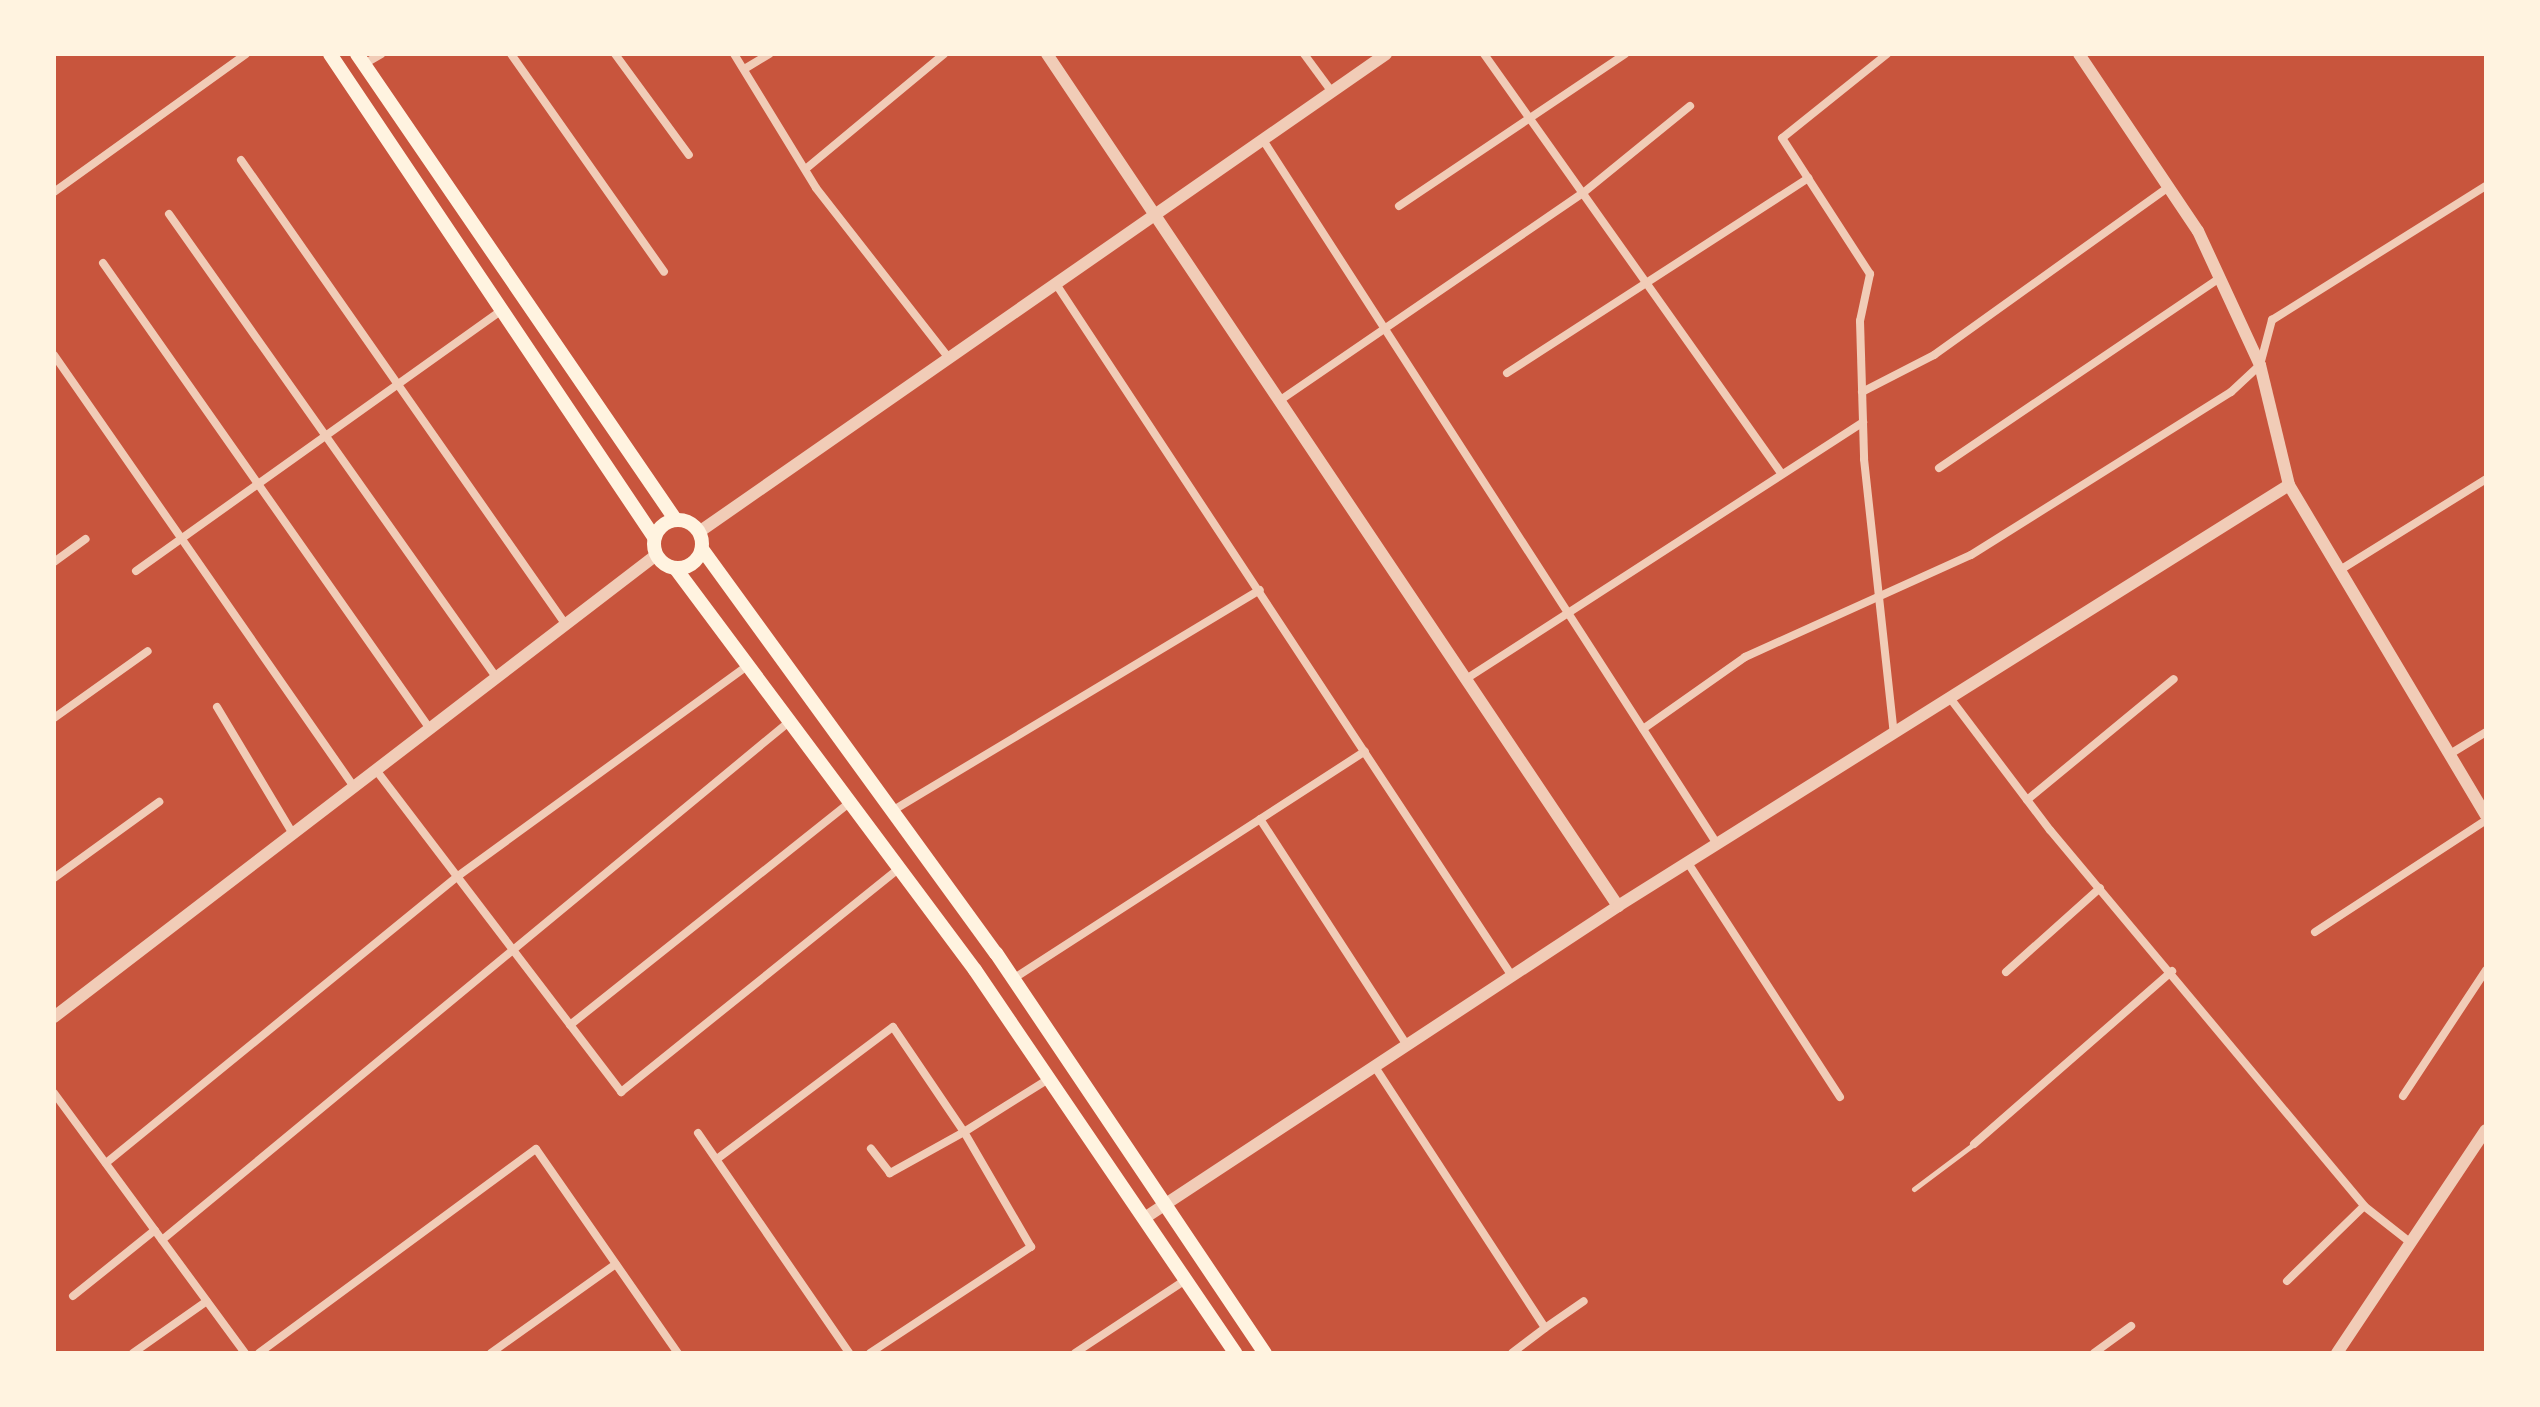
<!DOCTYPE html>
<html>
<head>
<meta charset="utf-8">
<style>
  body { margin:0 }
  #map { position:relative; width:2540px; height:1407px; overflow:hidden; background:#c8553d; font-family:Commissioner,sans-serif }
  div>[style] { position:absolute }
  .service>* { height:5px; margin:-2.5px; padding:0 2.5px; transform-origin:2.5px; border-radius:2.5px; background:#f1ccb7 }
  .minor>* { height:8px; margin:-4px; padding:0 4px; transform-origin:4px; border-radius:4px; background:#f1ccb7 }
  .tertiary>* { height:12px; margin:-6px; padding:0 6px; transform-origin:6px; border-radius:6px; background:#f1ccb7 }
  .secondary>* { height:14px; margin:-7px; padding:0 7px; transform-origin:7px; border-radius:7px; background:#fff3e0 }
  .secondary>.ring { margin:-7px; padding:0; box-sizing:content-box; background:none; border:14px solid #fff3e0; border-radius:50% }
  span { translate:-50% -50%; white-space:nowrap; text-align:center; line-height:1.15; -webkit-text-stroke:6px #fff3e0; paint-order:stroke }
  .frame { position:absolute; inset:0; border:56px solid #fff3e0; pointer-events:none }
</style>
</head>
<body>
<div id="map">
  <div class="service">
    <div style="left:1914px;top:1189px;width:75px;rotate:-36.9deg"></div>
  </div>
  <div class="minor">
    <div style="left:511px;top:54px;width:266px;rotate:54.9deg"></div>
    <div style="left:615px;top:54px;width:125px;rotate:53.8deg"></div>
    <div style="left:734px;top:54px;width:157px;rotate:58.5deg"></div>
    <div style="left:816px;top:188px;width:216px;rotate:52deg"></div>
    <div style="left:1304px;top:54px;width:47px;rotate:53.6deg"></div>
    <div style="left:1484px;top:54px;width:514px;rotate:54.67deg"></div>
    <div style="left:1887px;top:54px;width:134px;rotate:141.3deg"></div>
    <div style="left:1782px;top:138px;width:162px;rotate:57.1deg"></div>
    <div style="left:1870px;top:274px;width:48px;rotate:102deg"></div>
    <div style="left:1860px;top:321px;width:138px;rotate:88.3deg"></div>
    <div style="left:1864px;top:459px;width:276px;rotate:83.8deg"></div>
    <div style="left:364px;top:64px;width:20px;rotate:-30deg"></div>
    <div style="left:746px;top:68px;width:27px;rotate:-31deg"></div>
    <div style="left:1263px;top:140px;width:838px;rotate:57.18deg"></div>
    <div style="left:241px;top:160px;width:567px;rotate:55.05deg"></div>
    <div style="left:808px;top:167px;width:177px;rotate:-39.7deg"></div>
    <div style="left:54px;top:192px;width:236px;rotate:-35.7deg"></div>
    <div style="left:1399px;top:206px;width:272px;rotate:-33.9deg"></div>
    <div style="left:169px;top:214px;width:567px;rotate:54.77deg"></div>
    <div style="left:103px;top:263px;width:569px;rotate:54.94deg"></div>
    <div style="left:1056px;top:284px;width:829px;rotate:56.62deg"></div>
    <div style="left:54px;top:355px;width:526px;rotate:55.22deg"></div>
    <div style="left:1507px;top:373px;width:359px;rotate:-32.9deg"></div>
    <div style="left:1862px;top:392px;width:81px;rotate:-27.2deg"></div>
    <div style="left:1934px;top:355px;width:289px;rotate:-35.6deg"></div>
    <div style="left:1279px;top:401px;width:368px;rotate:-34.4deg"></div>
    <div style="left:1583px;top:193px;width:138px;rotate:-39.1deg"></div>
    <div style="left:1939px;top:468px;width:339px;rotate:-34.1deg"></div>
    <div style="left:54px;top:562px;width:39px;rotate:-36deg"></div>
    <div style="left:2340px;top:570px;width:172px;rotate:-31.9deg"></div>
    <div style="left:136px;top:571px;width:450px;rotate:-35.5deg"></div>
    <div style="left:1466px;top:679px;width:473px;rotate:-32.9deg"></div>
    <div style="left:1950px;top:698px;width:166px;rotate:52.9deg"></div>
    <div style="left:2050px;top:830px;width:490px;rotate:50.1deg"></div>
    <div style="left:2364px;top:1206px;width:60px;rotate:38.2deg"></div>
    <div style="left:217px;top:707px;width:148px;rotate:59.1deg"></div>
    <div style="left:54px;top:718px;width:115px;rotate:-35.5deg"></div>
    <div style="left:1643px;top:729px;width:125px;rotate:-35.2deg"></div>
    <div style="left:1745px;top:657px;width:248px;rotate:-24.3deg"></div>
    <div style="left:1971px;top:555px;width:307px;rotate:-32.1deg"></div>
    <div style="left:2231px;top:392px;width:40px;rotate:-43deg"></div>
    <div style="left:2260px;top:365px;width:47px;rotate:-75.1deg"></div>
    <div style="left:2272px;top:320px;width:252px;rotate:-32.1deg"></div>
    <div style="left:2450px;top:754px;width:42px;rotate:-31.4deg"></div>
    <div style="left:376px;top:770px;width:405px;rotate:52.7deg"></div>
    <div style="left:621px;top:1092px;width:358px;rotate:-38.8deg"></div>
    <div style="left:2027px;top:800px;width:190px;rotate:-39.5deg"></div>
    <div style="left:892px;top:811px;width:429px;rotate:-31deg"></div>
    <div style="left:1260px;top:819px;width:270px;rotate:57deg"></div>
    <div style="left:1688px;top:863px;width:279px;rotate:57deg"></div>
    <div style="left:54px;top:878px;width:130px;rotate:-35.9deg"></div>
    <div style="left:2315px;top:932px;width:204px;rotate:-33.2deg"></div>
    <div style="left:2006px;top:972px;width:126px;rotate:-41.8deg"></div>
    <div style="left:1013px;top:979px;width:419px;rotate:-32.9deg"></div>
    <div style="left:570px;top:1025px;width:358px;rotate:-38.5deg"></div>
    <div style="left:1375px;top:1067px;width:311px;rotate:56.9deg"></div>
    <div style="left:1545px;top:1328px;width:41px;rotate:142.9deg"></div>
    <div style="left:54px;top:1093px;width:323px;rotate:53.7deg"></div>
    <div style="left:2403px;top:1096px;width:151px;rotate:-56.6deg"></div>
    <div style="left:698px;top:1133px;width:267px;rotate:55.5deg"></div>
    <div style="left:1974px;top:1144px;width:263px;rotate:-41.1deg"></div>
    <div style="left:717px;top:1159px;width:220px;rotate:-36.9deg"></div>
    <div style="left:893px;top:1027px;width:127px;rotate:55.9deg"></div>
    <div style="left:964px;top:1132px;width:85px;rotate:151deg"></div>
    <div style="left:890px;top:1173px;width:31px;rotate:-128deg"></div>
    <div style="left:106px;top:1163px;width:454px;rotate:-39.2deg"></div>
    <div style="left:458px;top:876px;width:359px;rotate:-36deg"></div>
    <div style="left:162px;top:1240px;width:815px;rotate:-39.57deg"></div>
    <div style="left:2287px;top:1281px;width:107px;rotate:-44.2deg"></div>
    <div style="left:73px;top:1296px;width:105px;rotate:-38.8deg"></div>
    <div style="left:1545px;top:1328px;width:47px;rotate:-34.7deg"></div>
    <div style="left:133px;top:1353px;width:90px;rotate:-35.1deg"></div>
    <div style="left:259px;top:1353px;width:344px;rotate:-36.4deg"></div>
    <div style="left:536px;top:1149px;width:249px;rotate:55.2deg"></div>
    <div style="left:491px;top:1353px;width:153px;rotate:-35.5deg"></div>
    <div style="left:870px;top:1353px;width:193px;rotate:-33.4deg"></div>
    <div style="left:1031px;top:1247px;width:133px;rotate:-120.2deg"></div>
    <div style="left:964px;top:1132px;width:102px;rotate:-32.1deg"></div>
    <div style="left:1075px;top:1353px;width:134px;rotate:-33.5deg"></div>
    <div style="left:2094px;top:1353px;width:46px;rotate:-36.1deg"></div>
  </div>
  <div class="tertiary">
    <div style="left:1047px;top:54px;width:1026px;rotate:56.17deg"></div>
    <div style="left:2079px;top:54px;width:213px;rotate:56.1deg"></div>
    <div style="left:2198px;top:231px;width:148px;rotate:65.2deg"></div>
    <div style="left:2260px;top:365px;width:123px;rotate:76.4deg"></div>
    <div style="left:699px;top:532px;width:837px;rotate:-34.83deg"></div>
    <div style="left:54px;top:1017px;width:759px;rotate:-37.5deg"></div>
    <div style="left:1146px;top:1217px;width:565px;rotate:-33.38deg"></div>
    <div style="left:1618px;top:906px;width:792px;rotate:-32.11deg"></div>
    <div style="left:2289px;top:485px;width:384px;rotate:59.2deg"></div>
    <div style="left:2337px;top:1353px;width:268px;rotate:-56.3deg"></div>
  </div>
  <div class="secondary">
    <div style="left:330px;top:54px;width:582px;rotate:56.15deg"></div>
    <div style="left:357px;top:54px;width:563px;rotate:55.63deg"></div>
    <div class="ring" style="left:654px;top:520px;width:34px;height:34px"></div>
    <div style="left:702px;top:549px;width:500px;rotate:54deg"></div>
    <div style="left:996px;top:953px;width:482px;rotate:56.1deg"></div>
    <div style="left:676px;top:569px;width:500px;rotate:53.29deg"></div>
    <div style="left:975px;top:970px;width:463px;rotate:55.8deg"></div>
  </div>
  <div class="frame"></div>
</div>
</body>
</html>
